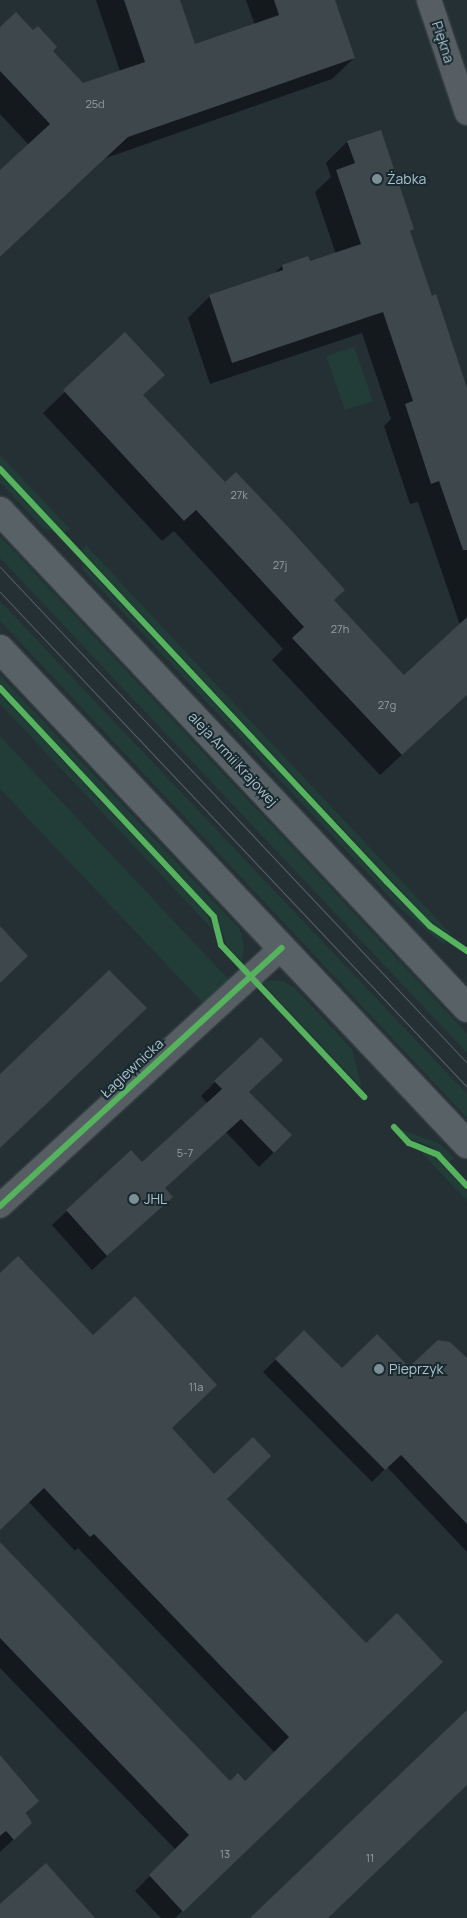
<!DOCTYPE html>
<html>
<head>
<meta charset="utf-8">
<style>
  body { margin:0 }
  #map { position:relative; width:467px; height:1918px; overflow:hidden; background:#253035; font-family:Manrope,sans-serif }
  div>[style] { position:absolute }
  .green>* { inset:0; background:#223c38 }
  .shadow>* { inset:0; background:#0007 }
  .building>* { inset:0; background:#3e474b }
  .roads { filter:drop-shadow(0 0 1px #444c4f) drop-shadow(0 0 1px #444c4f) }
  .minor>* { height:24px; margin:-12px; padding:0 12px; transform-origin:12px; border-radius:12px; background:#565e63 }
  .primary>* { height:28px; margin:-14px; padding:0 14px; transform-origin:14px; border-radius:14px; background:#586165 }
  .tram>* { height:1px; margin:-0.5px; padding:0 0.5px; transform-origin:0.5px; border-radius:0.5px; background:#596266 }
  .cycleway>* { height:6px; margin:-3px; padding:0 3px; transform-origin:3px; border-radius:3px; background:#56b35d }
  .dots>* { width:14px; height:14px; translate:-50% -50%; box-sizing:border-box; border:2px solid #182930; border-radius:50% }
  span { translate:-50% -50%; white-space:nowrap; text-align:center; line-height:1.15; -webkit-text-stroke:4px #182930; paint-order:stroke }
  .number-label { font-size:11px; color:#92a2a9 }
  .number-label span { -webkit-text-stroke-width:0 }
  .street-label { font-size:14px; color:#aec0c8 }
  .poi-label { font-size:14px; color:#aec0c8 }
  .left { translate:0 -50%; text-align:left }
</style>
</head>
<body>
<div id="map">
  <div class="green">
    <div style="clip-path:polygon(354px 347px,373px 401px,345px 410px,326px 356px)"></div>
    <div style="clip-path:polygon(0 455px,70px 529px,63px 533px,0 465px)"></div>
    <div style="clip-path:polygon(0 475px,53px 531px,44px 529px,0 482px)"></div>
    <div style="clip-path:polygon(0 536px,467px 1033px,467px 1053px,0 558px)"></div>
    <div style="clip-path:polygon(86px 545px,165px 630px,453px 936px,431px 922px,390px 879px,82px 551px)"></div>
    <div style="clip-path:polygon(82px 563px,402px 903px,446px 941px,444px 945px,401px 909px,83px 570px)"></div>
    <div style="clip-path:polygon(0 601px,467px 1094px,467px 1118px,0 621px)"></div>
    <div style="clip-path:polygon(0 675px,240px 929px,244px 947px,242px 961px,227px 946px,217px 915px,0 683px)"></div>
    <div style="clip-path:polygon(0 694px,206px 913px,215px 932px,0 704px)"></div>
    <div style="clip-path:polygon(0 736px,231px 982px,204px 1004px,0 789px)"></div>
    <div style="clip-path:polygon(270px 980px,283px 981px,295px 988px,352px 1049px,362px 1088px,262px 983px)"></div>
    <div style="clip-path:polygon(400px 1129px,440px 1144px,455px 1158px,449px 1162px,433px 1147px,408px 1138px)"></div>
    <div style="clip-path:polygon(419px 1150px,430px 1152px,467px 1191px,467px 1201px)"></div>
  </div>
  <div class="shadow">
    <div style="clip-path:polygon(96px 0,178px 0,195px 46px,255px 25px,246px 0,334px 0,354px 58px,332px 79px,106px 158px,0 257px,0 172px,29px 145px,0 114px,0 29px,51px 51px,83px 84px,120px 71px)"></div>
    <div style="clip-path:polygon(347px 142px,412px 229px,409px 232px,467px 407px,467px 695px,380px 775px,272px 660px,283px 649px,174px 531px,162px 541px,43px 413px,125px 334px,142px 395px,404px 677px,460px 625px,418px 502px,410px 504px,384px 426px,391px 419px,362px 333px,210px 384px,188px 318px,210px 296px,273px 275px,282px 266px,309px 263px,336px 254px,315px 192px,331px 177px,326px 163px)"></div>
    <div style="clip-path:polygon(215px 1082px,248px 1093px,291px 1135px,259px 1167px,226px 1132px,164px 1188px,156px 1211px,92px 1270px,52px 1225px,131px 1152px,142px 1163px,208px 1104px,201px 1096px)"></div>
    <div style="clip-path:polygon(0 1275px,170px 1428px,226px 1499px,366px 1645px,427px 1676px,175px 1918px,161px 1918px,135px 1891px,176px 1850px,0 1668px,0 1544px,230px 1782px,245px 1782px,275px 1753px,78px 1548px,75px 1551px,29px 1502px,0 1529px)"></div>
    <div style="clip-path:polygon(304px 1332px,342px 1370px,467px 1369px,467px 1552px,387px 1467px,372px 1482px,263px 1372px)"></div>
    <div style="clip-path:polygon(0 1773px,37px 1801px,26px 1814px,16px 1837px,0 1852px)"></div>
  </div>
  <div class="building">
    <div style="clip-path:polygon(124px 0,180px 0,195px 44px,279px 15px,274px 0,335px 0,355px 58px,128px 137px,0 257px,0 170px,50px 124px,0 71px,0 27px,16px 12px,33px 30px,38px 26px,57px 47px,53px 51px,83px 83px,145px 62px)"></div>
    <div style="clip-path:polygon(381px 130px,414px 229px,410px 231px,432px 296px,436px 294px,467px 388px,467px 550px,463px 550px,439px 481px,431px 484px,405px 404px,413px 401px,383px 312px,232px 363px,209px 295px,283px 270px,282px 265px,308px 256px,310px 261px,361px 244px,336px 170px,355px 163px,347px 141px)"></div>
    <div style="clip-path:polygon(125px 332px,165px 375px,143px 395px,225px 482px,236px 472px,290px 529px,345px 590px,334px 600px,404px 675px,467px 617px,467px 695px,402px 755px,292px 638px,304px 627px,249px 567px,196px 510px,184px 521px,63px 390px)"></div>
    <div style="clip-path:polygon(0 926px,28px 956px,0 983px)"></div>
    <div style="clip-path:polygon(109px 970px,147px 1008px,0 1148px,0 1074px)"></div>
    <div style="clip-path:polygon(261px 1037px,283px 1060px,249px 1092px,292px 1135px,274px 1153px,241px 1119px,165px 1188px,173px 1197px,107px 1256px,66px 1210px,131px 1150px,142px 1162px,222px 1089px,214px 1081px)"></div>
    <div style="clip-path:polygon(18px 1256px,93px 1335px,135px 1296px,217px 1385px,172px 1428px,214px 1474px,253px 1437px,271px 1456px,227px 1499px,366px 1643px,397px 1613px,443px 1662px,183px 1912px,149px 1875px,189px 1835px,0 1638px,0 1542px,230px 1781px,238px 1773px,245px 1781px,289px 1737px,94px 1534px,90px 1537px,44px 1488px,0 1530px,0 1273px)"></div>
    <div style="clip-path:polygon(304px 1330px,342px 1368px,377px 1334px,409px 1367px,438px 1340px,450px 1342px,467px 1358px,467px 1524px,401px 1455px,385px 1470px,275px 1359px)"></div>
    <div style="clip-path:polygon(467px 1710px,467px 1785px,328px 1918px,250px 1918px)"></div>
    <div style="clip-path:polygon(0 1755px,39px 1801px,26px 1813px,32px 1823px,14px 1840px,6px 1831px,0 1836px)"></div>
    <div style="clip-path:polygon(46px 1863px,95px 1918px,0 1918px,0 1904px)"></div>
  </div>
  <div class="roads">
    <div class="minor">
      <div style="left:429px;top:0;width:119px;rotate:71.4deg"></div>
      <div style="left:0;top:1206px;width:382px;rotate:-42.5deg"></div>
    </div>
    <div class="primary">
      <div style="left:0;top:511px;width:682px;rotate:46.78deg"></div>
      <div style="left:0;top:649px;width:681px;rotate:46.67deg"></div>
    </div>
  </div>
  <div class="tram">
    <div style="left:0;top:567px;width:681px;rotate:46.72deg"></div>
    <div style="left:0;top:592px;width:681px;rotate:46.67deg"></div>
  </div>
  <div class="cycleway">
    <div style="left:0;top:469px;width:566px;rotate:46.86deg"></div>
    <div style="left:387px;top:882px;width:62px;rotate:45.7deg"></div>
    <div style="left:430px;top:926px;width:45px;rotate:34deg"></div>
    <div style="left:0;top:688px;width:313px;rotate:46.9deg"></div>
    <div style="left:214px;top:917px;width:29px;rotate:76deg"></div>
    <div style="left:221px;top:945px;width:209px;rotate:46.7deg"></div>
    <div style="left:394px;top:1127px;width:22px;rotate:47deg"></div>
    <div style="left:409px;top:1143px;width:31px;rotate:22deg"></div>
    <div style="left:438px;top:1155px;width:42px;rotate:46.9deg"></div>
    <div style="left:0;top:1206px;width:382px;rotate:-42.5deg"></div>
  </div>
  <div class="dots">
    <div style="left:377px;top:179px;background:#7e8e95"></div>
    <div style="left:134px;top:1199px;background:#7e8e95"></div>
    <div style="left:379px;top:1369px;background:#7e8e95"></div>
  </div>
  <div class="number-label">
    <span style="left:95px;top:104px">25d</span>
    <span style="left:239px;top:495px">27k</span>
    <span style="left:280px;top:565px">27j</span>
    <span style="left:340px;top:629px">27h</span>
    <span style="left:387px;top:705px">27g</span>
    <span style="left:185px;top:1153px">5-7</span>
    <span style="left:196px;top:1387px">11a</span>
    <span style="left:225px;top:1854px">13</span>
    <span style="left:370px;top:1858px">11</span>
  </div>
  <div class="street-label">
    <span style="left:443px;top:42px;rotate:72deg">Piękna</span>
    <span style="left:233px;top:759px;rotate:47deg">aleja Armii Krajowej</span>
    <span style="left:132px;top:1068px;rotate:-43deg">Łagiewnicka</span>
  </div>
  <div class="poi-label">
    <span class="left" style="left:387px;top:179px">Żabka</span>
    <span class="left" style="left:144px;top:1199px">JHL</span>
    <span class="left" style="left:389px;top:1369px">Pieprzyk</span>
  </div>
</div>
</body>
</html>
